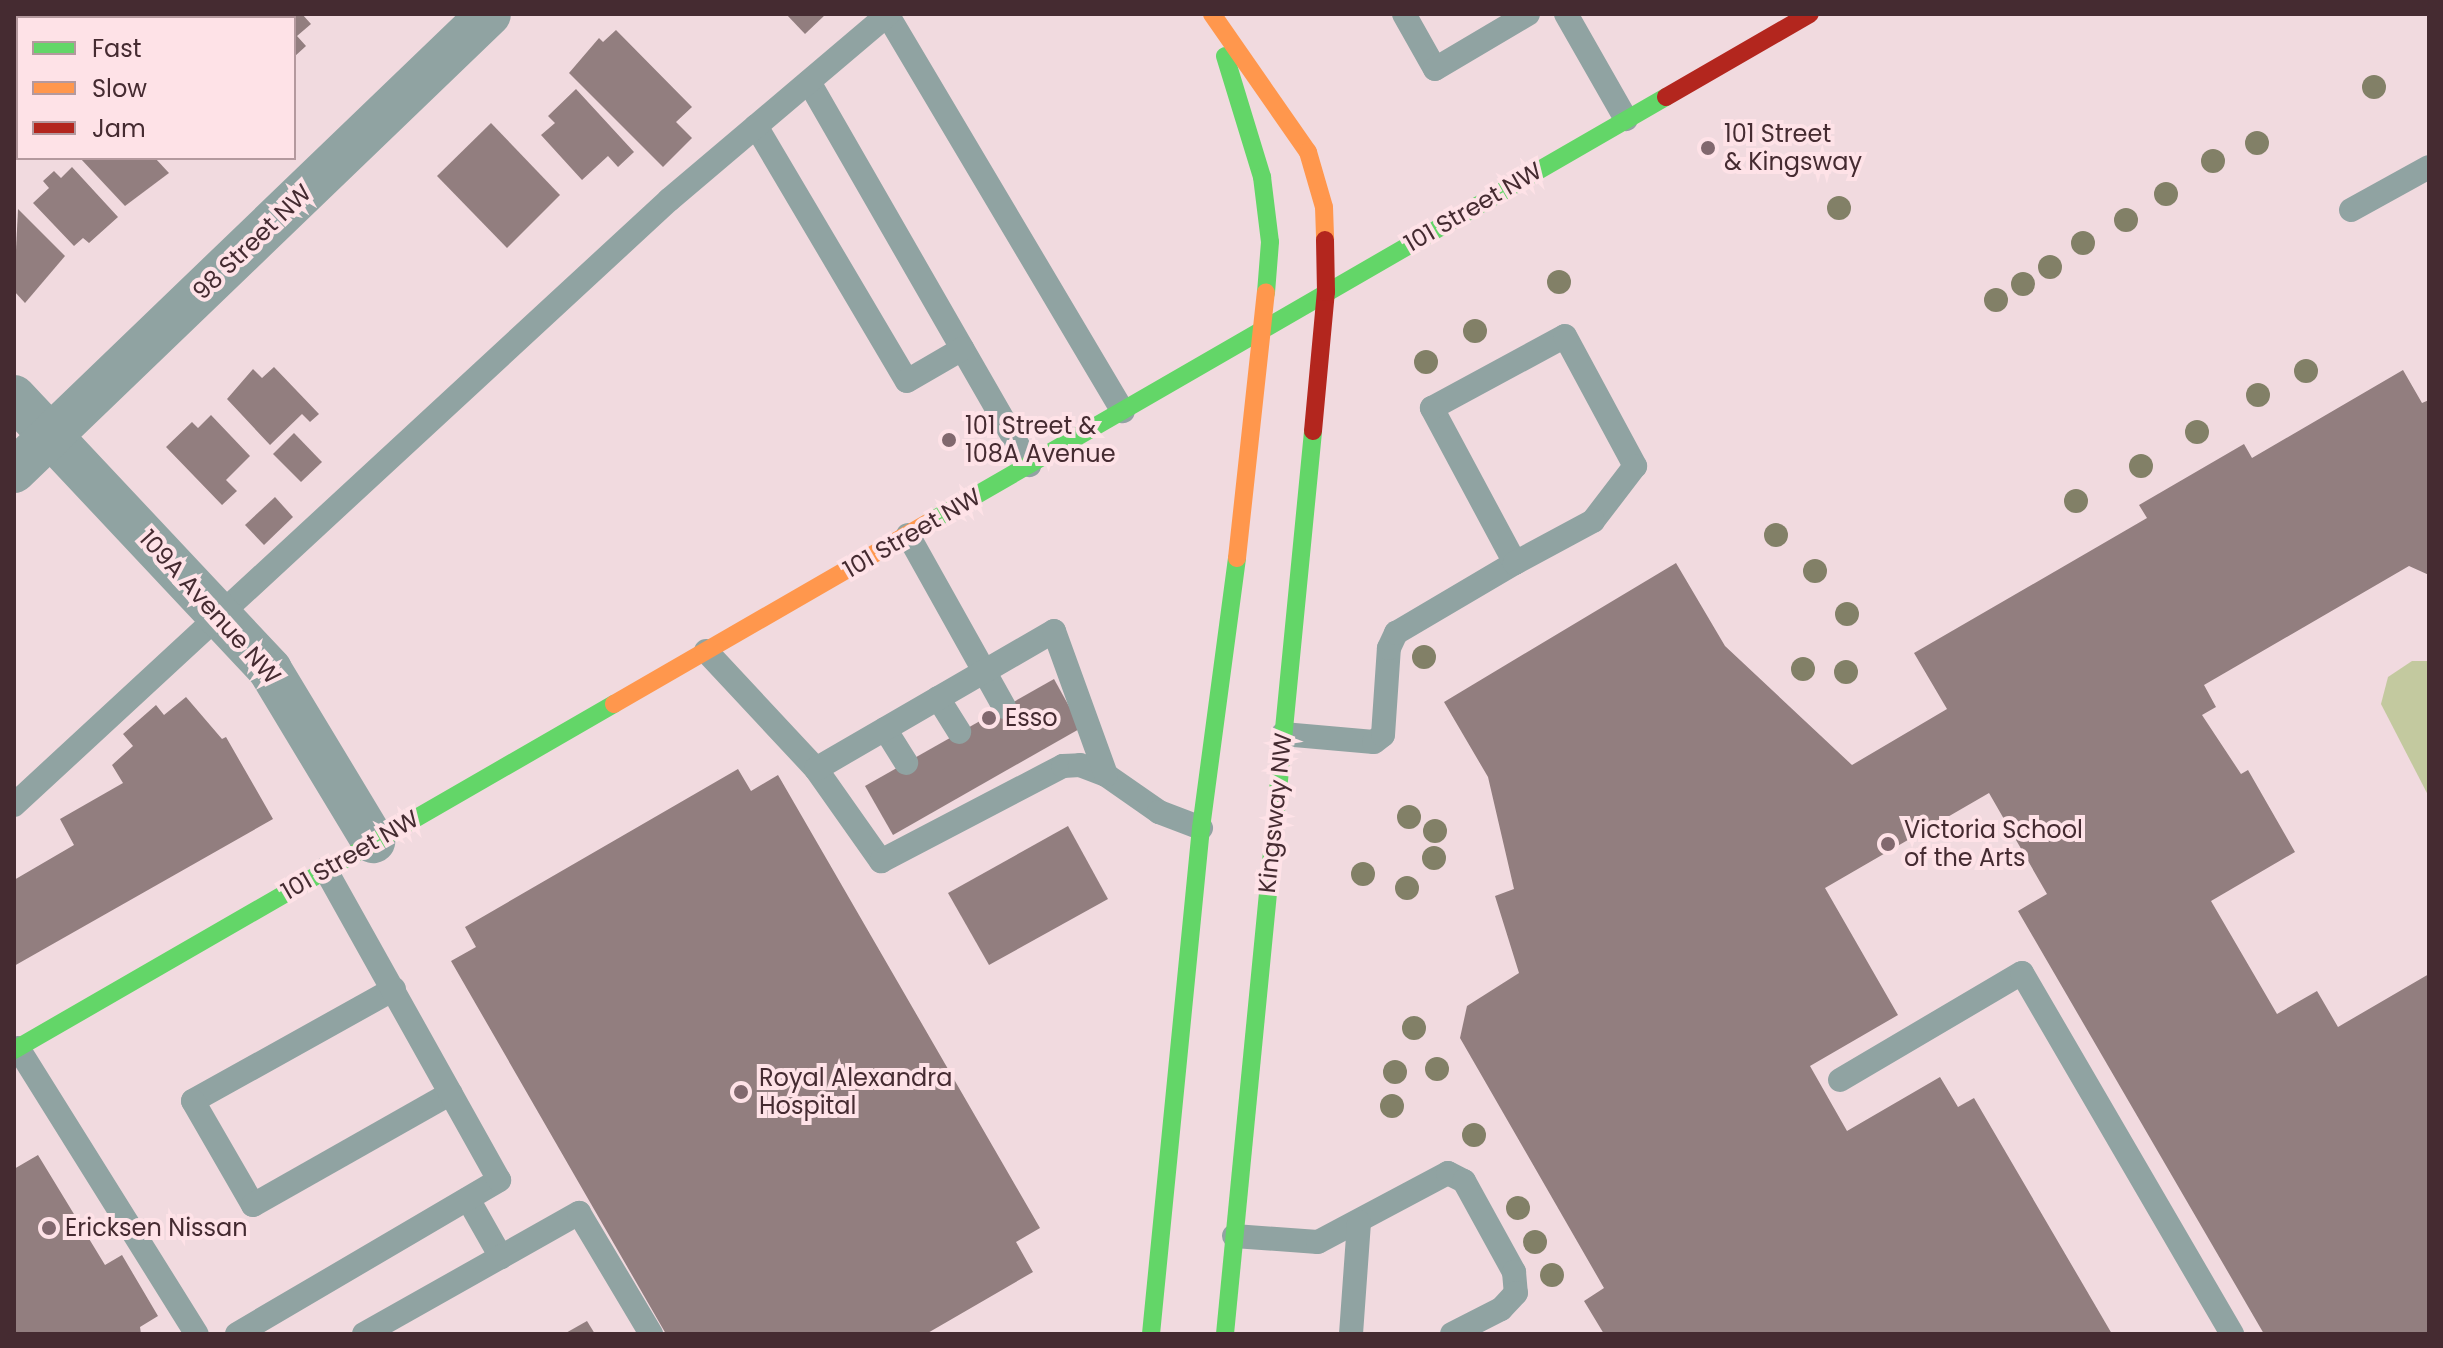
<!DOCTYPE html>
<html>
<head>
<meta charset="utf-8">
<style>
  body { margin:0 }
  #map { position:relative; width:2443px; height:1348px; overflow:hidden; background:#f1dadf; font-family:Poppins,sans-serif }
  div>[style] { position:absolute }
  .green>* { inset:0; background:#c3c99f }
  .building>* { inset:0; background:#927e7f }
  .lane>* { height:24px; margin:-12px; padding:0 12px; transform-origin:12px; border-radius:12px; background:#90a3a2 }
  .street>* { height:44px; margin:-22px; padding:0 22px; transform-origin:22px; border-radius:22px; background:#90a3a2 }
  .fast>* { height:18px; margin:-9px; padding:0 9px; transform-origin:9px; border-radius:9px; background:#63d668 }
  .slow>* { height:18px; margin:-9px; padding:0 9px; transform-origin:9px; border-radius:9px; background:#ff974d }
  .jam>* { height:18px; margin:-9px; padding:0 9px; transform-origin:9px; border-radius:9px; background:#b3261e }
  .trees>* { width:24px; height:24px; margin:-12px; border-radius:50%; background:#828067 }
  .dots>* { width:22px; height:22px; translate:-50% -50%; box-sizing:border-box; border:4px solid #fee2e7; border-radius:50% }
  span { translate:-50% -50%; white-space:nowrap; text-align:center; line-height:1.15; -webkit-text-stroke:8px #fee2e7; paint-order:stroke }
  .poi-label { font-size:24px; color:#452b31 }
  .left { translate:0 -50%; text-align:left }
  .street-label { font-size:24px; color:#452b31 }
  .frame { position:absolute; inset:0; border:16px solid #452b31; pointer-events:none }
  .legend { position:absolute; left:16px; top:16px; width:280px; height:144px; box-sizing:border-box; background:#fee2e7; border:2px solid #b4999e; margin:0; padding:10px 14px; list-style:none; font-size:24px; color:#452b31 }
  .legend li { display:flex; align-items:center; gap:16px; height:40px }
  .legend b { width:40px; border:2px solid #b4999e }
</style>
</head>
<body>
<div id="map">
  <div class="green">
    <div style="clip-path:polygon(2412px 661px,2429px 661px,2429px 797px,2381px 704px,2388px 677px)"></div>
  </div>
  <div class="building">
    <div style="clip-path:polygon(131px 14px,176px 14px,171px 18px)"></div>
    <div style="clip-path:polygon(243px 14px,302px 14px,311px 24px,297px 36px,306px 46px,294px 57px,294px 18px,239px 18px)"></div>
    <div style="clip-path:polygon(786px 14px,826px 14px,805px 34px)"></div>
    <div style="clip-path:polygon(616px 30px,692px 107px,676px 122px,692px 138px,663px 167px,569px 73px,599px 38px,603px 42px)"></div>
    <div style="clip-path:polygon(576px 89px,634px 152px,618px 167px,608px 156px,582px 180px,541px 135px,555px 123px,548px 116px)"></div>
    <div style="clip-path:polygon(491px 123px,560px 195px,507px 248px,437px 176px)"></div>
    <div style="clip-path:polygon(80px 158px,155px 158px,169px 173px,125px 206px)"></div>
    <div style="clip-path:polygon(72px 167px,118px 217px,89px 243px,83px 238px,74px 246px,33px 203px,49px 188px,43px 181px,54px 171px,61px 178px)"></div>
    <div style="clip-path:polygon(18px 209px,65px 256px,25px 303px,14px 291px)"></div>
    <div style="clip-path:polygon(274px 367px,319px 414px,310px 422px,302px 414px,270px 445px,227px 399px,253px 369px,262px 378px)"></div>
    <div style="clip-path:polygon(2403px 370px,2422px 403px,2429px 400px,2429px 575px,2409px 566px,2204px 685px,2216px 707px,2202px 715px,2241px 774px,2248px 770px,2295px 852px,2211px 901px,2277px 1014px,2317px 991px,2338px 1027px,2429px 974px,2429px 1334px,2264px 1334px,2018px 911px,2047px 894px,1989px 793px,1825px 888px,1898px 1015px,1810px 1066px,1847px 1131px,1940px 1077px,1958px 1107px,1974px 1098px,2112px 1334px,1604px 1334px,1584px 1301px,1604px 1288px,1460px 1038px,1467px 1006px,1519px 973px,1495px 896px,1514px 889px,1488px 777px,1444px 702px,1676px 563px,1725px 646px,1852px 765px,1947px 709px,1914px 653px,2147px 518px,2139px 505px,2244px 444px,2252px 458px)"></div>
    <div style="clip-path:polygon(211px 415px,250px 456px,226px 480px,237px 491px,222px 505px,166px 447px,192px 422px,198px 428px)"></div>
    <div style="clip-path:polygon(294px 433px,322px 462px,301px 482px,273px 454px)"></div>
    <div style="clip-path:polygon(275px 497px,293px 517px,264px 545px,245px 525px)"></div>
    <div style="clip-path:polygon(1054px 679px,1081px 728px,893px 835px,865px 786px)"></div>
    <div style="clip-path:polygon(186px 697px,222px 739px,226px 737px,273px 819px,14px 966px,14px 880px,74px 845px,60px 819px,123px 783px,112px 765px,133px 746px,123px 734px,156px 705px,164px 715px)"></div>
    <div style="clip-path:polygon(738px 769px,751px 791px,778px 775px,1040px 1228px,1016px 1242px,1033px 1272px,926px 1334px,666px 1334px,451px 961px,476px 947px,465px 927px)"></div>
    <div style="clip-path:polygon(1068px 826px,1108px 899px,989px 965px,948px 893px)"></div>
    <div style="clip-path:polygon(38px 1155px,105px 1265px,122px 1255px,158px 1316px,140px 1327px,141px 1334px,14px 1334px,14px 1169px)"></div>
    <div style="clip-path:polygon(587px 1321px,595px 1334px,564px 1334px)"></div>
  </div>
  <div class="lane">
    <div style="left:887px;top:14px;width:462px;rotate:59.3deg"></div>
    <div style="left:1404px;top:14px;width:63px;rotate:60.6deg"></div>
    <div style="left:1435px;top:69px;width:108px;rotate:-30.6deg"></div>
    <div style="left:1566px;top:14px;width:121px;rotate:60.3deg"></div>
    <div style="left:49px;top:18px;width:6px;rotate:-45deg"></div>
    <div style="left:14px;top:52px;width:6px;rotate:-45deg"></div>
    <div style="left:809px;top:82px;width:442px;rotate:60.1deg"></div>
    <div style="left:756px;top:126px;width:296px;rotate:59.4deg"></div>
    <div style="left:907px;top:381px;width:64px;rotate:-30.2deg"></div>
    <div style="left:2351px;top:210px;width:89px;rotate:-28.9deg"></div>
    <div style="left:908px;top:535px;width:197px;rotate:60.8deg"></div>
    <div style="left:706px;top:651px;width:161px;rotate:47deg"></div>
    <div style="left:816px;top:769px;width:113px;rotate:54.8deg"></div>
    <div style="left:881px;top:861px;width:205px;rotate:-27.6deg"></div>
    <div style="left:1063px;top:766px;width:17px;rotate:-3deg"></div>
    <div style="left:1080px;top:765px;width:28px;rotate:21deg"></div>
    <div style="left:1106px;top:775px;width:65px;rotate:34.9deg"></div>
    <div style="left:1159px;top:812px;width:45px;rotate:20.9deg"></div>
    <div style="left:938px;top:698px;width:40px;rotate:58deg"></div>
    <div style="left:885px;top:729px;width:40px;rotate:58deg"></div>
    <div style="left:1283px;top:734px;width:91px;rotate:5deg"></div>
    <div style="left:1374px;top:742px;width:11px;rotate:-38deg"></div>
    <div style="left:1383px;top:735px;width:87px;rotate:-86.1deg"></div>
    <div style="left:1389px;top:648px;width:17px;rotate:-65deg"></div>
    <div style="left:1396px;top:633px;width:138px;rotate:-30.5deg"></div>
    <div style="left:1515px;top:563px;width:176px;rotate:-118.2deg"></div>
    <div style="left:1432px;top:408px;width:151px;rotate:-28.4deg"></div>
    <div style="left:1565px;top:336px;width:148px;rotate:61.7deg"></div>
    <div style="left:1635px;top:466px;width:69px;rotate:127.4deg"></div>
    <div style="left:1593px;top:521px;width:89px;rotate:151.7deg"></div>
    <div style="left:816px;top:769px;width:275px;rotate:-30.1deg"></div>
    <div style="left:1054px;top:631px;width:153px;rotate:70.1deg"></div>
    <div style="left:14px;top:805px;width:892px;rotate:-42.73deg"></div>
    <div style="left:669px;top:200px;width:287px;rotate:-40.3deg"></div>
    <div style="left:394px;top:989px;width:230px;rotate:150.9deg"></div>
    <div style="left:193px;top:1101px;width:120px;rotate:60deg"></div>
    <div style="left:253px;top:1205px;width:227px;rotate:-29.5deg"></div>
    <div style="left:18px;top:1048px;width:337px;rotate:58deg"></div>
    <div style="left:1840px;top:1080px;width:211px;rotate:-30.5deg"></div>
    <div style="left:2022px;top:973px;width:418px;rotate:59.8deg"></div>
    <div style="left:468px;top:1199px;width:67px;rotate:60.4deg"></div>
    <div style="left:1234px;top:1236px;width:84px;rotate:4.1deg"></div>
    <div style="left:1318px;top:1242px;width:147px;rotate:-28deg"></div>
    <div style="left:1448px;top:1173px;width:18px;rotate:27deg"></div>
    <div style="left:1464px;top:1181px;width:104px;rotate:61.2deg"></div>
    <div style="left:1514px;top:1272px;width:21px;rotate:85deg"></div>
    <div style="left:1516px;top:1293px;width:22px;rotate:133deg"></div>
    <div style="left:1501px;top:1309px;width:55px;rotate:153deg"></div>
    <div style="left:237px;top:1334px;width:304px;rotate:-30.4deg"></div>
    <div style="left:499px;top:1180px;width:356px;rotate:-119.2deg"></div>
    <div style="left:364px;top:1334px;width:247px;rotate:-29.4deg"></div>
    <div style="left:579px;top:1213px;width:141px;rotate:59.2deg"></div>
    <div style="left:1351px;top:1334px;width:112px;rotate:-85.9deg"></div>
  </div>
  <div class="street">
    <div style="left:14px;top:397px;width:374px;rotate:46.8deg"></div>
    <div style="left:270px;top:670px;width:200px;rotate:58.9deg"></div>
    <div style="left:14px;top:471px;width:659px;rotate:-43.89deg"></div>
  </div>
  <div class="fast">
    <div style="left:1225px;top:56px;width:127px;rotate:73deg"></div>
    <div style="left:1262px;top:177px;width:65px;rotate:83deg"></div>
    <div style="left:1270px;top:242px;width:51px;rotate:94.5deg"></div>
    <div style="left:928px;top:523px;width:852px;rotate:-30deg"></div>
    <div style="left:14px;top:1050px;width:693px;rotate:-29.97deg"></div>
    <div style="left:1151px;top:1334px;width:508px;rotate:-84.36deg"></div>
    <div style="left:1201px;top:828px;width:272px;rotate:-82.4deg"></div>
    <div style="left:1225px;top:1334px;width:907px;rotate:-84.43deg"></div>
  </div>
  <div class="slow">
    <div style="left:1212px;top:14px;width:168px;rotate:55.2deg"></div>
    <div style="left:1308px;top:152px;width:57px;rotate:73.8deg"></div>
    <div style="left:1324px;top:207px;width:33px;rotate:88deg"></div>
    <div style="left:1237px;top:558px;width:267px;rotate:-83.8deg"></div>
    <div style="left:614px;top:704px;width:362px;rotate:-30deg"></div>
  </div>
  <div class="jam">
    <div style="left:1666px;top:97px;width:166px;rotate:-30deg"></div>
    <div style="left:1313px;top:431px;width:140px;rotate:-84.7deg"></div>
    <div style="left:1326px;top:292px;width:52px;rotate:-91.1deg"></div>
  </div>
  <div class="trees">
    <div style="left:2374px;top:87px"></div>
    <div style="left:2257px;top:143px"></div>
    <div style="left:2213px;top:161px"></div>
    <div style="left:2166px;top:194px"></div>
    <div style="left:1839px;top:208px"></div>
    <div style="left:2126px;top:220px"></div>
    <div style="left:2083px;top:243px"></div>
    <div style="left:2050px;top:267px"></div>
    <div style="left:1559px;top:282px"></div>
    <div style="left:2023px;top:284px"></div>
    <div style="left:1996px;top:300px"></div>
    <div style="left:1475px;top:331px"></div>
    <div style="left:1426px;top:362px"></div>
    <div style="left:2306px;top:371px"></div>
    <div style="left:2258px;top:395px"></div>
    <div style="left:2197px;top:432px"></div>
    <div style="left:2141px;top:466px"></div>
    <div style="left:2076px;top:501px"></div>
    <div style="left:1776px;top:535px"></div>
    <div style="left:1815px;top:571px"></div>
    <div style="left:1847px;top:614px"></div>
    <div style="left:1424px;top:657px"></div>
    <div style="left:1803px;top:669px"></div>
    <div style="left:1846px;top:672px"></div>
    <div style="left:1409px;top:817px"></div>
    <div style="left:1435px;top:831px"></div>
    <div style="left:1434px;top:858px"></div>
    <div style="left:1363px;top:874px"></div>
    <div style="left:1407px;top:888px"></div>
    <div style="left:1414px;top:1028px"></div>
    <div style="left:1437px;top:1069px"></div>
    <div style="left:1395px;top:1072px"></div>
    <div style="left:1392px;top:1106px"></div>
    <div style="left:1474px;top:1135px"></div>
    <div style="left:1518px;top:1208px"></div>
    <div style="left:1535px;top:1242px"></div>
    <div style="left:1552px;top:1275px"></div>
  </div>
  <div class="dots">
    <div style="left:1708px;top:148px;background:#81686e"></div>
    <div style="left:949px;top:440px;background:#81686e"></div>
    <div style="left:989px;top:718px;background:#81686e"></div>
    <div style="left:1888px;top:844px;background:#81686e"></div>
    <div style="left:741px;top:1092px;background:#81686e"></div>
    <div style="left:49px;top:1228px;background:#81686e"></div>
  </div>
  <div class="poi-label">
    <span class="left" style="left:1724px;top:148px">101 Street<br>&amp; Kingsway</span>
    <span class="left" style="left:965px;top:440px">101 Street &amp;<br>108A Avenue</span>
    <span class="left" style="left:1005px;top:718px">Esso</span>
    <span class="left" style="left:1904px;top:844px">Victoria School<br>of the Arts</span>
    <span class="left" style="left:759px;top:1092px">Royal Alexandra<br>Hospital</span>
    <span class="left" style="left:65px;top:1228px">Ericksen Nissan</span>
  </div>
  <div class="street-label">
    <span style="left:1473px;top:207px;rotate:-30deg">101 Street NW</span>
    <span style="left:252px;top:242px;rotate:-44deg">98 Street NW</span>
    <span style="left:912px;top:533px;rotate:-30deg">101 Street NW</span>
    <span style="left:210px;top:607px;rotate:48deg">109A Avenue NW</span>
    <span style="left:1275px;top:813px;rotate:-84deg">Kingsway NW</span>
    <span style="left:350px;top:855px;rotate:-30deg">101 Street NW</span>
  </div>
  <div class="frame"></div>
  <ul class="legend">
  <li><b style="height:10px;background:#63d668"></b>Fast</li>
  <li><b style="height:10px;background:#ff974d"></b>Slow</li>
  <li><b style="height:10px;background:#b3261e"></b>Jam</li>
  </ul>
</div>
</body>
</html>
